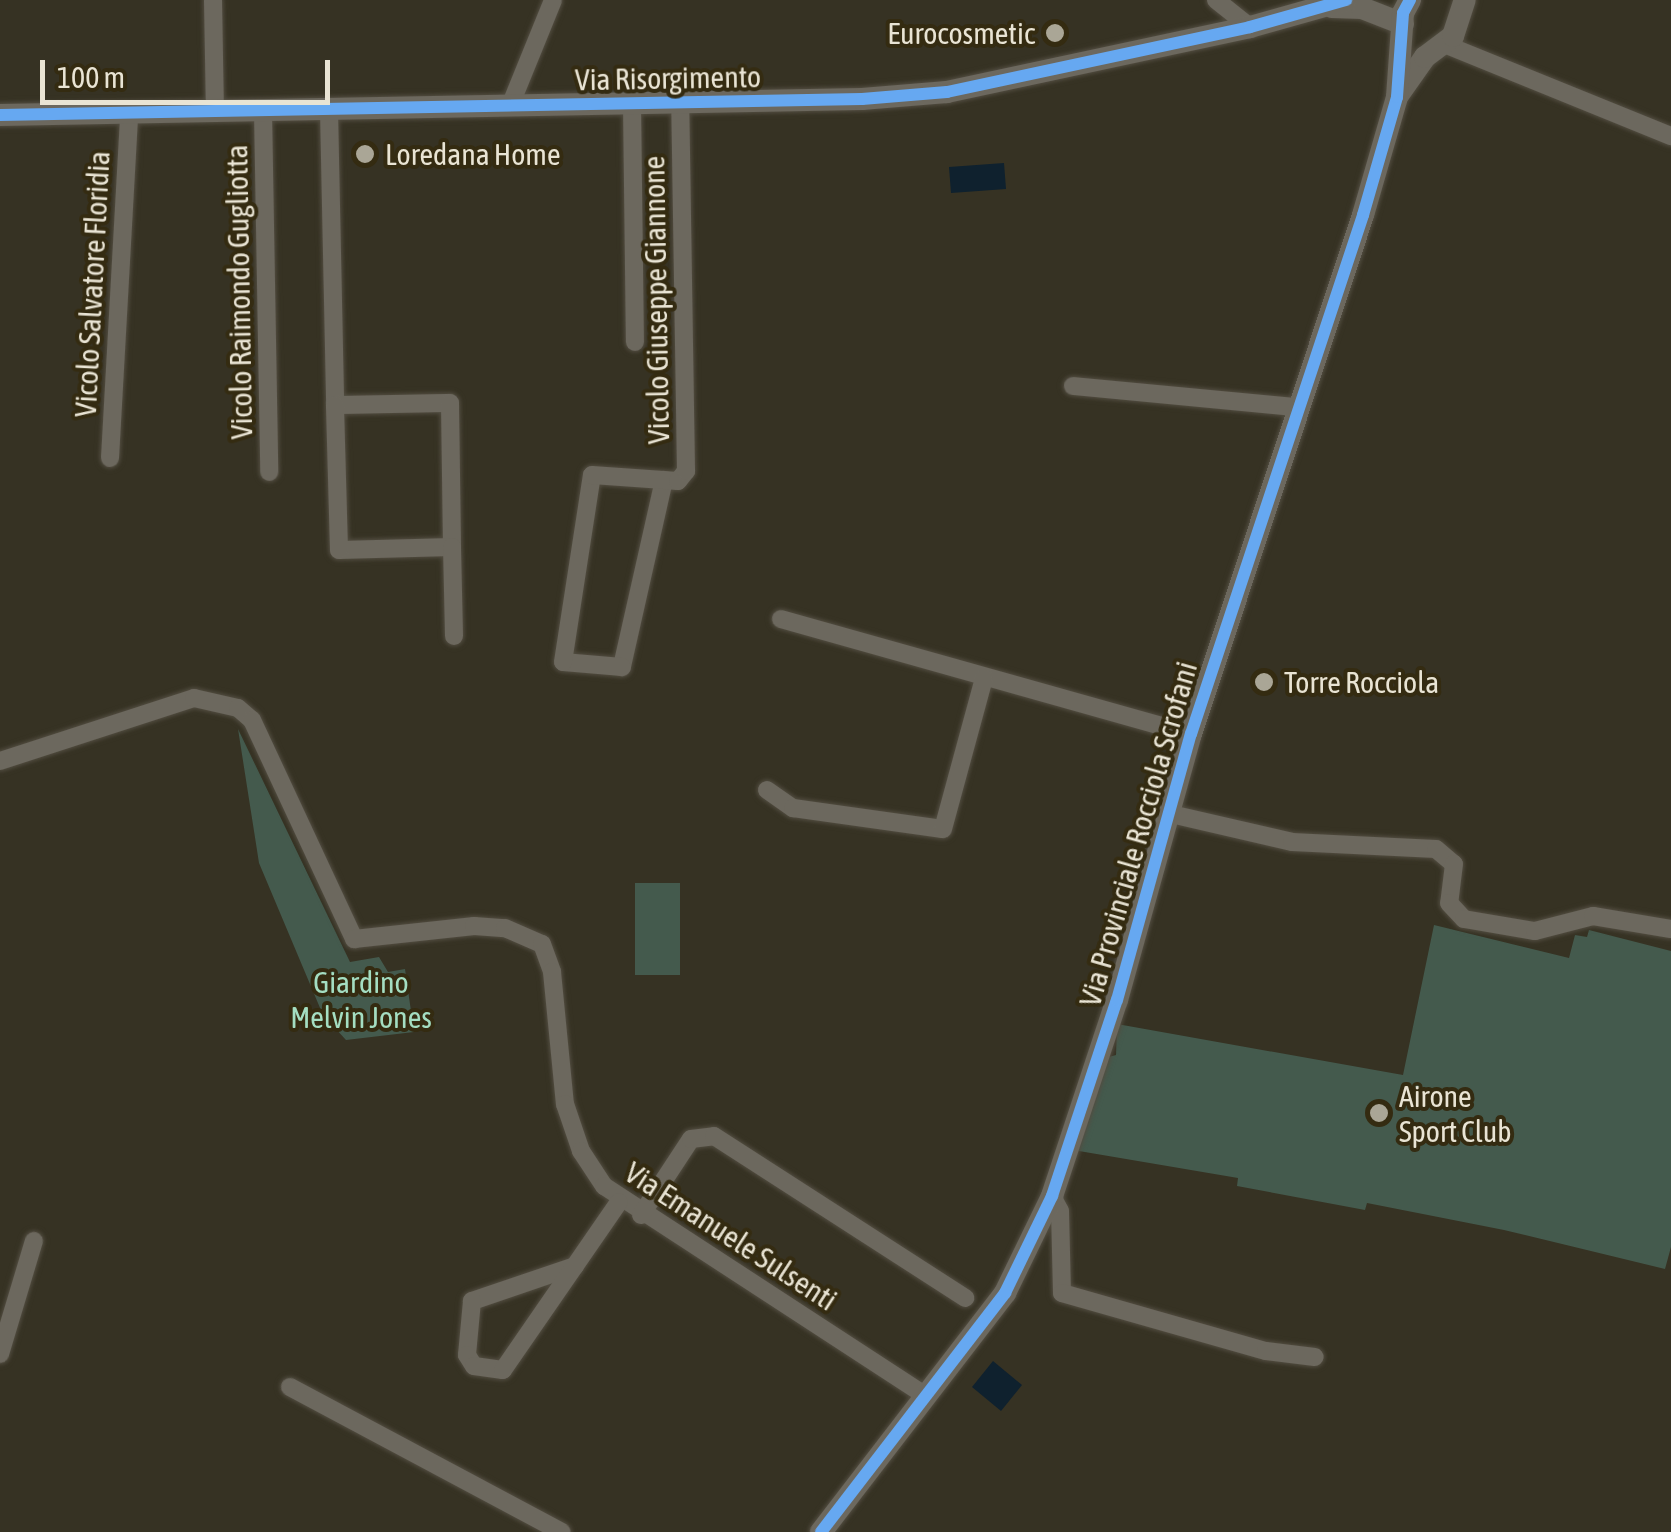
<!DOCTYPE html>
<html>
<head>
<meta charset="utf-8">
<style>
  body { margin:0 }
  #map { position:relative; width:1671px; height:1532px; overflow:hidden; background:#363223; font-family:"Asap Condensed",sans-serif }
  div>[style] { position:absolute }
  .green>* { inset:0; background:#445a4d }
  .water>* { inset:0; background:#0f212e }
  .roads { filter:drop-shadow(0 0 2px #524d41) drop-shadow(0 0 2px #524d41) }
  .minor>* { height:18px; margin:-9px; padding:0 9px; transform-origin:9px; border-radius:9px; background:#6c685e }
  .tertiary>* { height:22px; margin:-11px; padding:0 11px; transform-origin:11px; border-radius:11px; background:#6c685e }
  .cycleway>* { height:12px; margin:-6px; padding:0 6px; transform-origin:6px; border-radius:6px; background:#66a8f1 }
  .dots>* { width:28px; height:28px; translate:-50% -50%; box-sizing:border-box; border:5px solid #342b11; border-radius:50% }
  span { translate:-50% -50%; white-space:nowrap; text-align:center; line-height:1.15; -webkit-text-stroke:8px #342b11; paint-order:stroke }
  .poi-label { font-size:30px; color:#e9e4d4 }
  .right { translate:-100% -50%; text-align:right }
  .left { translate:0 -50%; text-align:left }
  .street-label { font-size:30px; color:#e9e4d4 }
  .park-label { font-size:30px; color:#a4dec2 }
  .scale { position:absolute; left:40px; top:60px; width:290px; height:45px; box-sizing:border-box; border:5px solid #e9e4d4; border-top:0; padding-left:12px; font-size:30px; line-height:35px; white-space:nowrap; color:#e9e4d4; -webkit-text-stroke:8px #342b11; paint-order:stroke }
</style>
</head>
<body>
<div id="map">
  <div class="green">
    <div style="clip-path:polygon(238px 729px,350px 962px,379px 957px,388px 972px,405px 969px,414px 1032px,346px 1040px,323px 1015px,259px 863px)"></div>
    <div style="clip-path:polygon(635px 883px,680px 883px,680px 975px,635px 975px)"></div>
    <div style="clip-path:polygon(1434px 925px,1569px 958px,1575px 935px,1587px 937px,1589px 930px,1671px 951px,1671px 1247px,1665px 1269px,1504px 1230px,1367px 1203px,1365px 1210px,1237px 1186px,1238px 1178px,1073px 1150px,1105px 1058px,1116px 1055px,1117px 1024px,1403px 1075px)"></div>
  </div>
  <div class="water">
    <div style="clip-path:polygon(1004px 163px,1006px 189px,951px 193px,949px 167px)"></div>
    <div style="clip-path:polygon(993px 1361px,1022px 1385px,1001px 1411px,972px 1387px)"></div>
  </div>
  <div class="roads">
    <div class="minor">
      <div style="left:213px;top:0;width:112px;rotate:89deg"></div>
      <div style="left:1216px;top:0;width:43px;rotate:38.5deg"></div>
      <div style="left:1444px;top:44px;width:245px;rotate:22.1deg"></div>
      <div style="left:632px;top:103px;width:239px;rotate:89.3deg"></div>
      <div style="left:510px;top:106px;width:114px;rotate:-67.9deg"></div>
      <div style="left:329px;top:110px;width:295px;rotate:88.8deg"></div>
      <div style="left:335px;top:405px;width:115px;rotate:-1deg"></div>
      <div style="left:450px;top:403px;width:144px;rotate:89.2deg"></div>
      <div style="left:452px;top:547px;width:113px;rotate:178.5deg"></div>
      <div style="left:339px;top:550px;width:145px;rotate:-91.6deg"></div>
      <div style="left:263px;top:111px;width:361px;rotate:89deg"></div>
      <div style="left:1073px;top:386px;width:224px;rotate:5.4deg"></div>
      <div style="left:110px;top:458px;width:346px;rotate:-86.8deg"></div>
      <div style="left:664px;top:480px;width:192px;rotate:102.7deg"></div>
      <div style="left:622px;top:667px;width:59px;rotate:-175.2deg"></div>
      <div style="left:563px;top:662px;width:189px;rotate:-81.2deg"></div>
      <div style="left:592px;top:475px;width:86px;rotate:4deg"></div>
      <div style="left:678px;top:481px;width:13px;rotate:-51deg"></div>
      <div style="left:686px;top:471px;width:369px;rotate:-90.9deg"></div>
      <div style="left:452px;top:547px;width:89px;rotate:88.7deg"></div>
      <div style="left:781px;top:619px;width:426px;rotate:15.7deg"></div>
      <div style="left:0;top:761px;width:204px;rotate:-18deg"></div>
      <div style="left:194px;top:698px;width:45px;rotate:12.8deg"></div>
      <div style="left:238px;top:708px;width:18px;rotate:41deg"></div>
      <div style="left:252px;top:720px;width:242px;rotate:65deg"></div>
      <div style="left:354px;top:939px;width:121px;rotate:-6.2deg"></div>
      <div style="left:474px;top:926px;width:31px;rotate:4deg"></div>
      <div style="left:505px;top:928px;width:40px;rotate:23.4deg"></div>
      <div style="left:542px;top:944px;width:30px;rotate:70deg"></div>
      <div style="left:552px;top:972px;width:133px;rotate:84.4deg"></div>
      <div style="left:565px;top:1104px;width:50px;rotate:71.2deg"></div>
      <div style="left:581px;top:1151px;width:42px;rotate:56.7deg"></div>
      <div style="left:604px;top:1186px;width:384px;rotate:33.1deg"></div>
      <div style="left:767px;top:790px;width:32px;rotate:35deg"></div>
      <div style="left:793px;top:808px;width:151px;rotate:8deg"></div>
      <div style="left:943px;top:829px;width:156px;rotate:-74.8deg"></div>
      <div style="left:1171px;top:814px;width:124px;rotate:13deg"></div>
      <div style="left:1292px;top:842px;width:144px;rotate:2.8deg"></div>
      <div style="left:1436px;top:849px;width:23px;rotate:40deg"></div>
      <div style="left:1454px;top:864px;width:39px;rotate:97deg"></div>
      <div style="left:1449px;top:903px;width:22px;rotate:47deg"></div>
      <div style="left:1464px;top:919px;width:72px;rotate:9.6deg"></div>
      <div style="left:1535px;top:931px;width:60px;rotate:-14.5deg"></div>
      <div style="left:1593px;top:916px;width:79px;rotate:9.5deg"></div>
      <div style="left:1052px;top:1196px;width:17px;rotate:62deg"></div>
      <div style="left:1060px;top:1211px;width:82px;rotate:88.6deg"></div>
      <div style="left:1062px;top:1293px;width:212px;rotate:15.9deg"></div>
      <div style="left:1266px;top:1351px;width:49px;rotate:7deg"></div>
      <div style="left:641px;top:1215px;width:91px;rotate:-56.7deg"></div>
      <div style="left:691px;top:1139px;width:23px;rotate:-7deg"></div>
      <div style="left:714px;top:1136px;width:299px;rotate:32.8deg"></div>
      <div style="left:575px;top:1266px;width:109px;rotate:161.2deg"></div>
      <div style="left:472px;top:1301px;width:54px;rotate:95.3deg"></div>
      <div style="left:467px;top:1355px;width:13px;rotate:58deg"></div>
      <div style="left:474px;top:1366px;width:29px;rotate:8deg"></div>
      <div style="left:503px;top:1370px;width:204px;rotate:-55.4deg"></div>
      <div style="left:0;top:1354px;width:118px;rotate:-73.3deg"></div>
      <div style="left:290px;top:1387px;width:308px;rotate:28.1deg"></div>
    </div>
    <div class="tertiary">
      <div style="left:1332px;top:7px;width:30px;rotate:2deg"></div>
      <div style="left:1362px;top:8px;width:44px;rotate:21.3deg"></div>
      <div style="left:1399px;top:94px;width:45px;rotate:-54.9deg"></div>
      <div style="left:1425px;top:57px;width:35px;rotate:-37deg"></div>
      <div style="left:1453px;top:36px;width:38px;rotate:-72deg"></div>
      <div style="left:0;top:115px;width:862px;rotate:-1.06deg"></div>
      <div style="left:862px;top:99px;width:85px;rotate:-4.7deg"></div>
      <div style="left:947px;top:92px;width:310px;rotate:-12.1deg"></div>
      <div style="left:1250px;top:27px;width:100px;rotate:-15.7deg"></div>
      <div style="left:821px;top:1532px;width:302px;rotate:-52.4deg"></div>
      <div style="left:1005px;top:1293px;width:108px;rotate:-64.1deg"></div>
      <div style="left:1052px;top:1196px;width:206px;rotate:-71.7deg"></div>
      <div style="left:1117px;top:1000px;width:276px;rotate:-74.5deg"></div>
      <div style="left:1191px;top:734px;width:547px;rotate:-71.66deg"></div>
      <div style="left:1363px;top:215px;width:123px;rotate:-73.9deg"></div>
      <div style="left:1397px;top:97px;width:84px;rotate:-85.9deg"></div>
      <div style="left:1403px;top:13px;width:15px;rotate:-62deg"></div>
    </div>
  </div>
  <div class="cycleway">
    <div style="left:0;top:115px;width:862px;rotate:-1.06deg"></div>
    <div style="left:862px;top:99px;width:85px;rotate:-4.7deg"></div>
    <div style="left:947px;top:92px;width:310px;rotate:-12.1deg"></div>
    <div style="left:1250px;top:27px;width:100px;rotate:-15.7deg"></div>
    <div style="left:821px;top:1532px;width:302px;rotate:-52.4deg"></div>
    <div style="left:1005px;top:1293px;width:108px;rotate:-64.1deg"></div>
    <div style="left:1052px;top:1196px;width:206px;rotate:-71.7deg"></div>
    <div style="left:1117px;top:1000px;width:276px;rotate:-74.5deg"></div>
    <div style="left:1191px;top:734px;width:547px;rotate:-71.66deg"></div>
    <div style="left:1363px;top:215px;width:123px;rotate:-73.9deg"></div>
    <div style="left:1397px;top:97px;width:84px;rotate:-85.9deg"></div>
    <div style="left:1403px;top:13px;width:15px;rotate:-62deg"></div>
  </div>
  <div class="dots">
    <div style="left:1055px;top:33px;background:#aaa696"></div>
    <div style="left:365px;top:154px;background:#aaa696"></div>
    <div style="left:1264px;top:682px;background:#aaa696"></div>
    <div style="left:1379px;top:1113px;background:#aaa696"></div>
  </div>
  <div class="poi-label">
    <span class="right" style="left:1035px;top:33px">Eurocosmetic</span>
    <span class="left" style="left:385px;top:154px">Loredana Home</span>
    <span class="left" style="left:1284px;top:682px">Torre Rocciola</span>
    <span class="left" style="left:1399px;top:1113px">Airone<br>Sport Club</span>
  </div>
  <div class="street-label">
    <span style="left:668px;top:78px;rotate:-1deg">Via Risorgimento</span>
    <span style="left:92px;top:284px;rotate:-87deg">Vicolo Salvatore Floridia</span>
    <span style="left:239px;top:292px;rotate:-91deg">Vicolo Raimondo Gugliotta</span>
    <span style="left:656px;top:300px;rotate:-91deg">Vicolo Giuseppe Giannone</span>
    <span style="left:1138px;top:834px;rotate:-74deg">Via Provinciale Rocciola Scrofani</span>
    <span style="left:731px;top:1236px;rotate:33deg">Via Emanuele Sulsenti</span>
  </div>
  <div class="park-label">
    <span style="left:361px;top:999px">Giardino<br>Melvin Jones</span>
  </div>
  <div class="scale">100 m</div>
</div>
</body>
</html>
